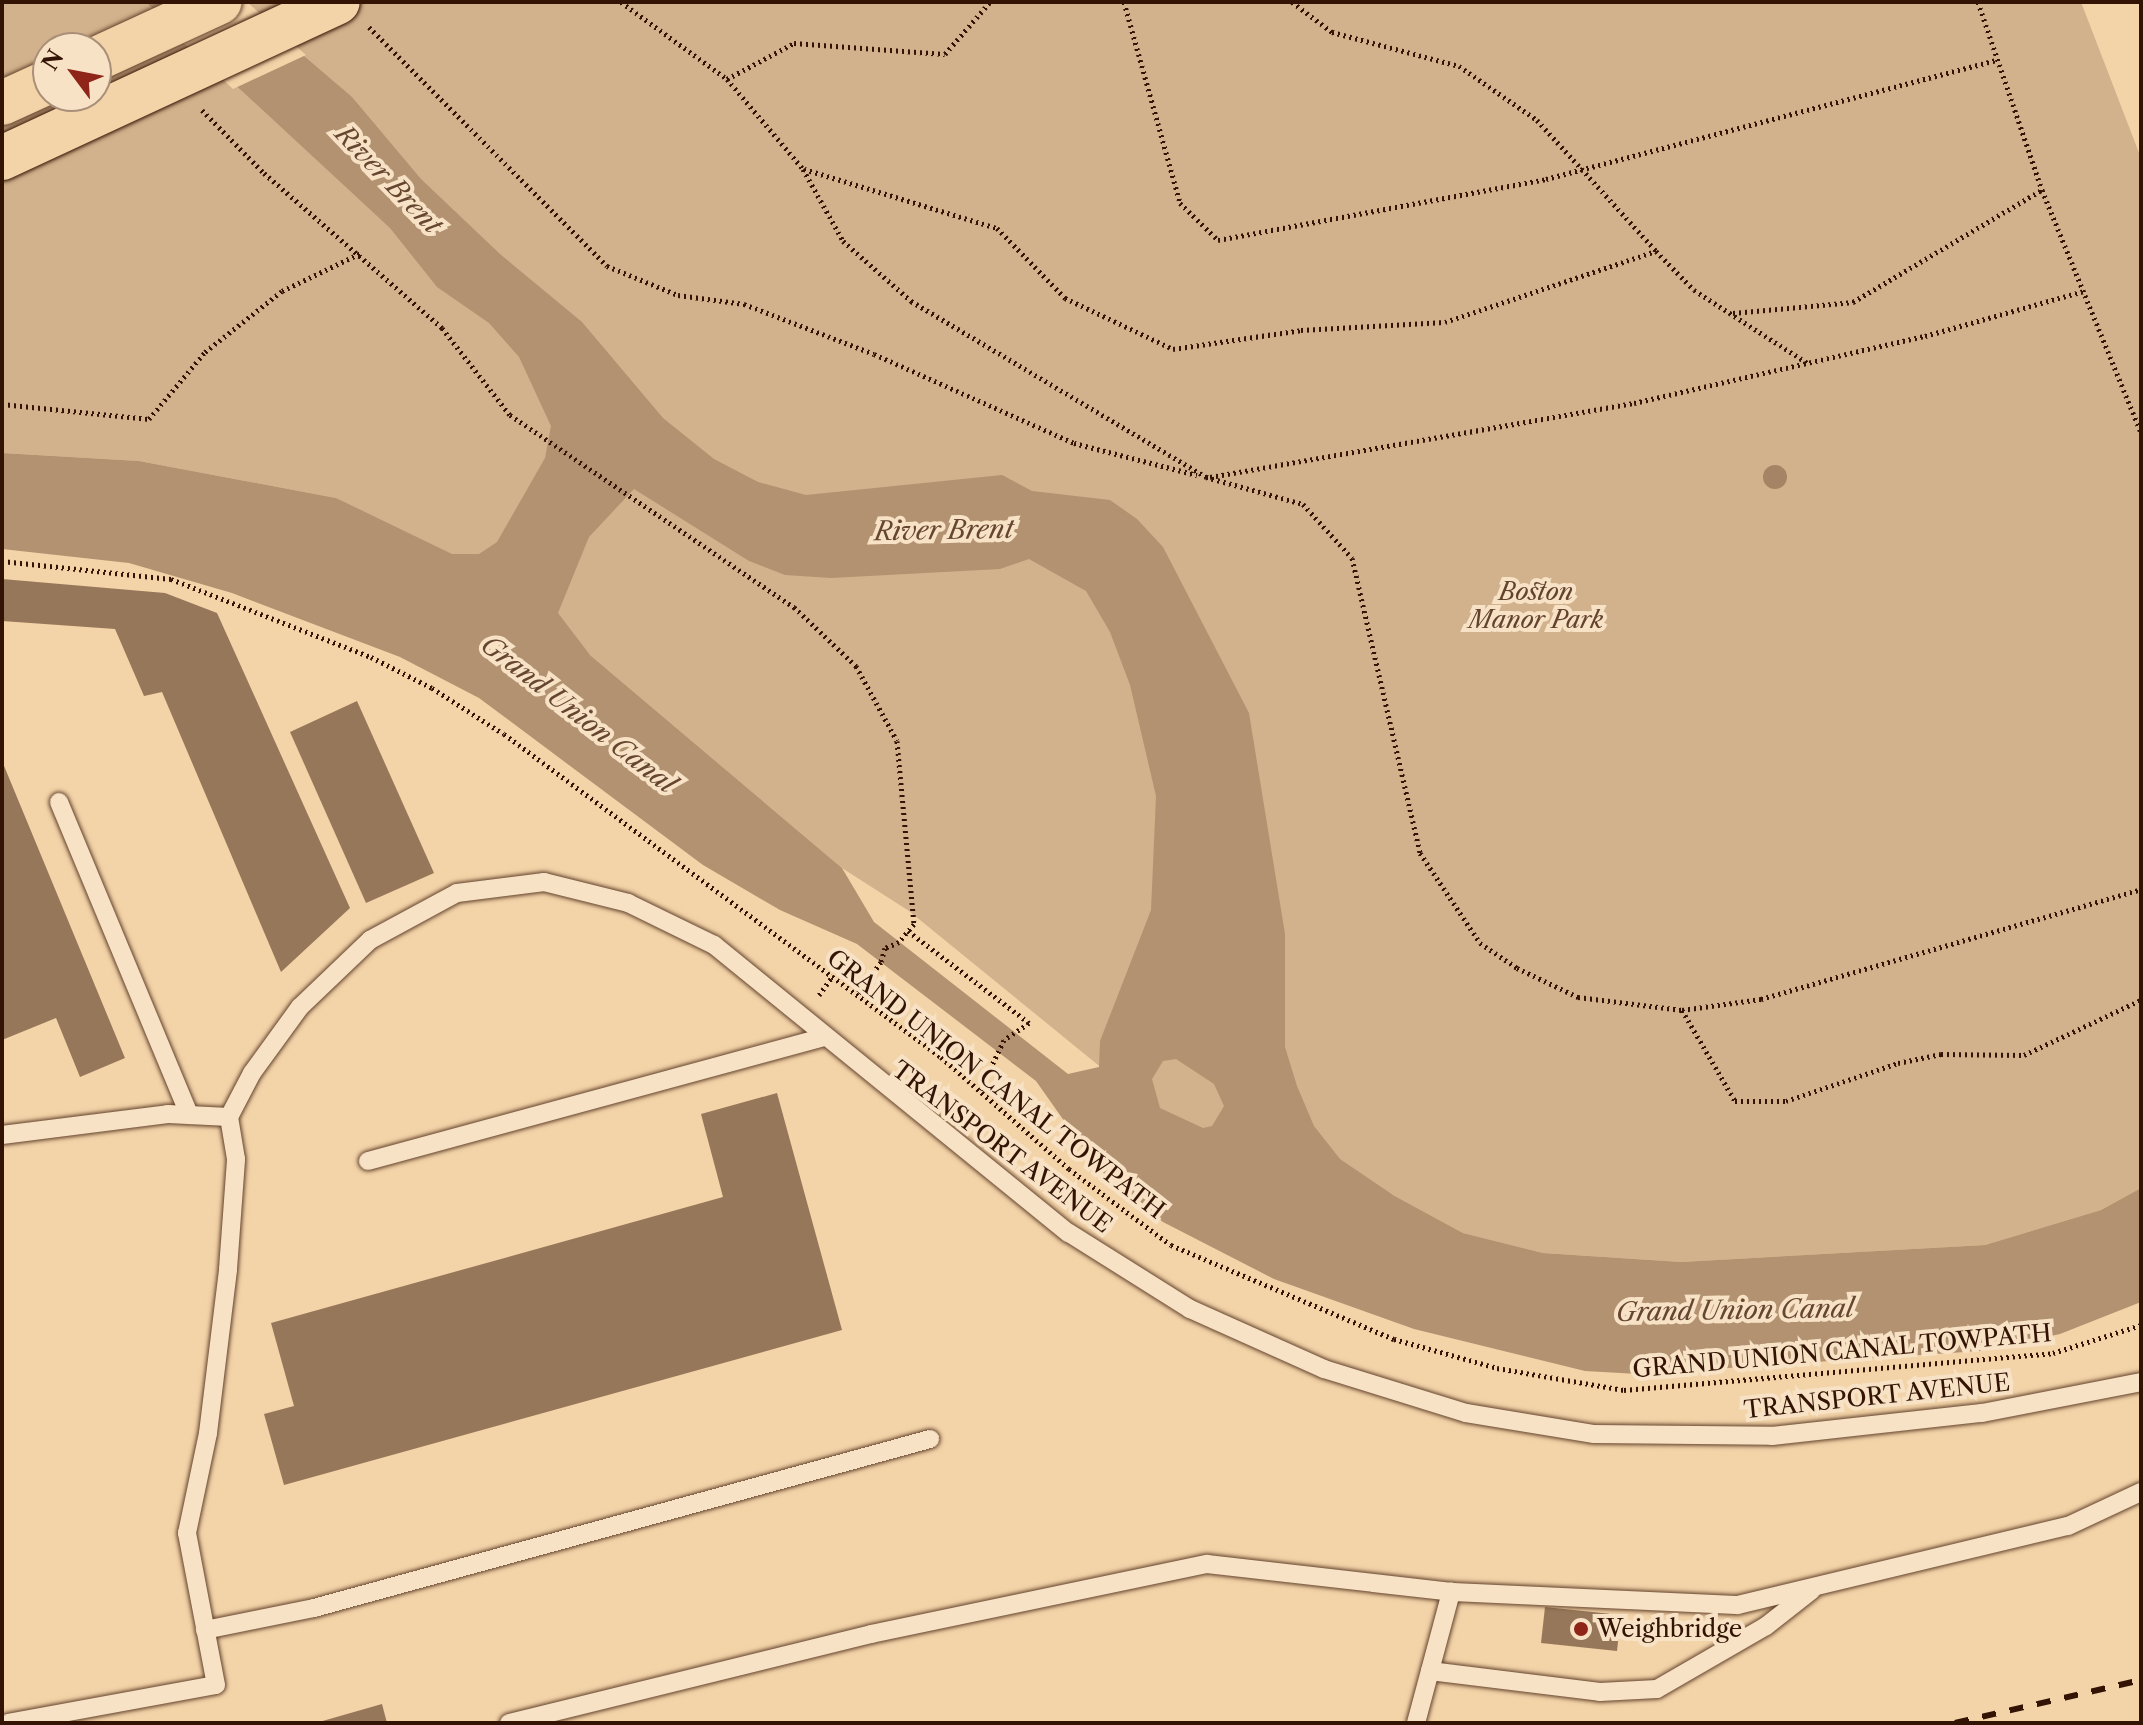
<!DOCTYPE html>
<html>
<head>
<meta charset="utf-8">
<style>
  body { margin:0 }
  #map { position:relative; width:2143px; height:1725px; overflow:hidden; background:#f3d3a8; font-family:"Libre Caslon Text",serif }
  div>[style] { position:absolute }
  .green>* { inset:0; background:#d2b28c }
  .water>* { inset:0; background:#b29270 }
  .pier>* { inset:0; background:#f3d3a8 }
  .building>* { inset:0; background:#977759 }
  .path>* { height:5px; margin-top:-2.5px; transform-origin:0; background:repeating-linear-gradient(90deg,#331303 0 2px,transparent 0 6px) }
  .roads { filter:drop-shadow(0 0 2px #63432c) drop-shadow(0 0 2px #63432c) }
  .service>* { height:18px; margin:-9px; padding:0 9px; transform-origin:9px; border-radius:9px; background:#f7e2c6 }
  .motorway>* { height:44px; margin:-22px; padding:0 22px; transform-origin:22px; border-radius:22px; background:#f3d3a8 }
  .rail>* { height:6px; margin-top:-3px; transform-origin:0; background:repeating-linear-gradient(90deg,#331303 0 14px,transparent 0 28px) }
  .bridges { filter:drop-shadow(0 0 2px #331303) drop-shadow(0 0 2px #331303) }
  .motorway-bridge>* { height:44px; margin:-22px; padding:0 22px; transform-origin:22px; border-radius:22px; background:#f3d3a8 }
  .trees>* { width:24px; height:24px; margin:-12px; border-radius:50%; background:#a48464 }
  .dots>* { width:22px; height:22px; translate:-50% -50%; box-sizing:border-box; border:4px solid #f7e2c6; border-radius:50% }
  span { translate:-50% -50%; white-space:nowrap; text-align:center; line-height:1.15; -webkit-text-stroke:8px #f7e2c6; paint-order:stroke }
  .park-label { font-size:24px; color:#63432c; font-style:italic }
  .street-label { font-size:24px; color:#331303 }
  .poi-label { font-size:24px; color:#331303 }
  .left { translate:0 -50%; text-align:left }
  .water-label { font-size:26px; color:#66462f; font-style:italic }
  .frame { position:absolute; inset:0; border:4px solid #331303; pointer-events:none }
  .north { position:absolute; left:32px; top:32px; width:80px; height:80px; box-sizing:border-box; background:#f7e2c6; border:2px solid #a98f78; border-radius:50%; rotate:302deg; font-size:22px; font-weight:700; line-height:32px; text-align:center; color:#331303 }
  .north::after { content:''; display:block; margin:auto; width:28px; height:36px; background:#8f2418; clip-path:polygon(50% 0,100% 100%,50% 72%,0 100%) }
</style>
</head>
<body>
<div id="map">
  <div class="green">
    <div style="clip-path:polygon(evenodd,2px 2px,2081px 2px,2141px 158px,2141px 1188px,2101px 1210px,1985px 1245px,1681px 1262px,1543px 1253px,1463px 1233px,1393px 1195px,1157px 1113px,909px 911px,842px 868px,590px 655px,336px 498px,139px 461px,2px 453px,2px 2px,48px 48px,96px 48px,96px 96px,48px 96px,48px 48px)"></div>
  </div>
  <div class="water">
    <div style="clip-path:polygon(evenodd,146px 2px,241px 2px,352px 97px,421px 179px,500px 254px,582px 322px,663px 418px,714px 459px,758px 482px,806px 495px,1002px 475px,1032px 491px,1110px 500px,1137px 519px,1163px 547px,1249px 713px,1285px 934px,1285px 1047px,1297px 1086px,1314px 1126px,1340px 1159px,1393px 1195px,1463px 1233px,1543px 1253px,1681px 1262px,1985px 1245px,2101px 1210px,2141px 1188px,2141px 1302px,2060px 1334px,1980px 1351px,1638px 1374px,1585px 1371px,1414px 1329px,1274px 1279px,1163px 1222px,1103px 1176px,1036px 1081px,857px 944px,780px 910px,703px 865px,479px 698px,400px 657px,232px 593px,129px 563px,2px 549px,2px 453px,139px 461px,336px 498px,452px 554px,479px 554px,497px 542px,545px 458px,551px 426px,519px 357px,489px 323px,437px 287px,390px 228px,146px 2px,634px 489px,749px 561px,785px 575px,831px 578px,1000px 569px,1029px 559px,1086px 591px,1110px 632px,1130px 685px,1156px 796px,1151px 910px,1100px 1041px,1099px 1067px,1068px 1074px,874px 922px,842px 868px,590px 655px,558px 613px,589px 537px,634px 489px,146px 2px,1176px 1059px,1214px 1084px,1224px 1106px,1212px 1126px,1203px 1128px,1160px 1108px,1152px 1079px,1163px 1061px,1176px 1059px)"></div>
  </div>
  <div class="pier">
    <div style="clip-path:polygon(182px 2px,247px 2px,306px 55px,233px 89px,154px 15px)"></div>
  </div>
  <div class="building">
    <div style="clip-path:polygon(2px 579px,165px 593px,217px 613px,350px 908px,281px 972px,162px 692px,144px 696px,115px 629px,2px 621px)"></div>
    <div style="clip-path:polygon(357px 701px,434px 873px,366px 903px,290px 732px)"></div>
    <div style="clip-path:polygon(2px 761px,125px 1058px,80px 1077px,56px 1018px,2px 1040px)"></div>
    <div style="clip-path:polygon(777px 1093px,842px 1330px,284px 1485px,264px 1414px,294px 1406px,271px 1323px,723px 1197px,701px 1114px)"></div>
    <div style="clip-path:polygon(1545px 1607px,1621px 1615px,1617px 1651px,1541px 1643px)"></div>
    <div style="clip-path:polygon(382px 1704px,387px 1723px,319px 1723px,319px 1722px)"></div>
  </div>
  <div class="path">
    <div style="left:621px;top:2px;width:131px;rotate:36deg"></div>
    <div style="left:727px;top:79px;width:118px;rotate:49.8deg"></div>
    <div style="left:803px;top:169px;width:82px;rotate:60.9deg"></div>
    <div style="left:843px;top:241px;width:91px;rotate:41.4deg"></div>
    <div style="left:911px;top:301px;width:344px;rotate:30.8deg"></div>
    <div style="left:1206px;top:477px;width:101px;rotate:15.6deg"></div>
    <div style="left:1303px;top:504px;width:73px;rotate:47.8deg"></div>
    <div style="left:1352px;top:558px;width:303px;rotate:77deg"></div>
    <div style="left:1420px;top:853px;width:108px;rotate:56.3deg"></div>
    <div style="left:1480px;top:943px;width:45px;rotate:34deg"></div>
    <div style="left:1517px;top:968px;width:68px;rotate:25.4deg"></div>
    <div style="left:1578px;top:997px;width:105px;rotate:7.1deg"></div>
    <div style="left:1682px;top:1010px;width:80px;rotate:-7.9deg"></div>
    <div style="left:1761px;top:999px;width:396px;rotate:-16.1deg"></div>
    <div style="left:1124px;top:2px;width:209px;rotate:74.4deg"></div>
    <div style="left:1180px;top:203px;width:53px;rotate:44.2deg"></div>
    <div style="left:1218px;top:240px;width:334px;rotate:-10.5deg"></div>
    <div style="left:1546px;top:179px;width:465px;rotate:-14.8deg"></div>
    <div style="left:1292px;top:2px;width:50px;rotate:36.9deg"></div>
    <div style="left:1332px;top:32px;width:131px;rotate:15deg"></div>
    <div style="left:1459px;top:66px;width:95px;rotate:34.7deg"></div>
    <div style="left:1537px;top:120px;width:177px;rotate:47.7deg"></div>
    <div style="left:1978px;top:2px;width:199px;rotate:71.2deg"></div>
    <div style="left:2042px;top:190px;width:261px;rotate:67.8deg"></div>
    <div style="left:369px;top:27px;width:337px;rotate:45.1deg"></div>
    <div style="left:607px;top:266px;width:77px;rotate:22.2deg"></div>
    <div style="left:678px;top:295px;width:67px;rotate:7.8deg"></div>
    <div style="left:744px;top:304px;width:139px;rotate:21deg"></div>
    <div style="left:874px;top:354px;width:219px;rotate:24deg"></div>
    <div style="left:1074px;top:443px;width:127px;rotate:14.6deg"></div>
    <div style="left:727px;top:79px;width:76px;rotate:-28.2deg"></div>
    <div style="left:794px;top:43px;width:151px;rotate:4.2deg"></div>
    <div style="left:945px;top:54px;width:69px;rotate:-49.1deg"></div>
    <div style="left:202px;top:110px;width:88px;rotate:45.5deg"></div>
    <div style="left:264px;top:173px;width:236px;rotate:41deg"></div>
    <div style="left:442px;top:328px;width:110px;rotate:52deg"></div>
    <div style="left:510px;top:415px;width:343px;rotate:34.1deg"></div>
    <div style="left:794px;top:607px;width:86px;rotate:43.6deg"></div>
    <div style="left:856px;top:666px;width:85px;rotate:61.3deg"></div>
    <div style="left:897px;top:741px;width:184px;rotate:84.7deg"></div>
    <div style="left:914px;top:924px;width:23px;rotate:130deg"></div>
    <div style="left:899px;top:942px;width:15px;rotate:157deg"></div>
    <div style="left:885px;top:948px;width:15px;rotate:106deg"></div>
    <div style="left:881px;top:962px;width:39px;rotate:126deg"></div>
    <div style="left:804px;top:169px;width:202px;rotate:17deg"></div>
    <div style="left:997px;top:228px;width:98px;rotate:45.8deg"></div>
    <div style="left:1065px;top:298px;width:119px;rotate:25.3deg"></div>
    <div style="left:1173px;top:349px;width:129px;rotate:-8.4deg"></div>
    <div style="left:1301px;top:330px;width:144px;rotate:-3.2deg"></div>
    <div style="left:1445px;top:322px;width:223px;rotate:-18.6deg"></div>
    <div style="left:1656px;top:251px;width:54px;rotate:45.7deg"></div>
    <div style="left:1694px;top:290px;width:137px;rotate:32.8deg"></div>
    <div style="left:1733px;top:313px;width:121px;rotate:-5.2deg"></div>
    <div style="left:1853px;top:302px;width:220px;rotate:-30.7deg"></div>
    <div style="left:2px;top:404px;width:148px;rotate:5.8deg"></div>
    <div style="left:149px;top:419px;width:87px;rotate:-50.1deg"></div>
    <div style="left:205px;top:352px;width:98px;rotate:-38.4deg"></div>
    <div style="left:282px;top:291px;width:88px;rotate:-25.7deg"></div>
    <div style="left:1210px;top:477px;width:430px;rotate:-9.9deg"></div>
    <div style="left:1634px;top:403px;width:299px;rotate:-13deg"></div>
    <div style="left:1925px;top:336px;width:165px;rotate:-15.8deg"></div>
    <div style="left:2px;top:561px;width:170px;rotate:6.1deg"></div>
    <div style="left:171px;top:579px;width:215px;rotate:21.3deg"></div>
    <div style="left:371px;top:657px;width:68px;rotate:26.9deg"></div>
    <div style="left:432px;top:688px;width:85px;rotate:32.6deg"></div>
    <div style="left:504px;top:734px;width:543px;rotate:36.47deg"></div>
    <div style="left:941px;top:1057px;width:170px;rotate:41.2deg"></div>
    <div style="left:1069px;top:1169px;width:127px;rotate:36.7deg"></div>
    <div style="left:1171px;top:1245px;width:242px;rotate:22.9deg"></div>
    <div style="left:1394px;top:1339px;width:107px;rotate:15.7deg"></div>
    <div style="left:1497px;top:1368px;width:129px;rotate:9.8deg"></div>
    <div style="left:1624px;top:1390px;width:431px;rotate:-4.9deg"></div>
    <div style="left:2053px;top:1353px;width:92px;rotate:-17.7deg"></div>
    <div style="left:908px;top:931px;width:152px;rotate:37.2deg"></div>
    <div style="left:1029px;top:1023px;width:30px;rotate:146deg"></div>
    <div style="left:1004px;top:1040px;width:55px;rotate:115.6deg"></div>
    <div style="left:819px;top:995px;width:24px;rotate:-54deg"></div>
    <div style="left:1682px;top:1010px;width:105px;rotate:59.8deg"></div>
    <div style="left:1735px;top:1101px;width:51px"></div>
    <div style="left:1786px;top:1101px;width:118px;rotate:-18.7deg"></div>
    <div style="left:1898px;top:1063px;width:44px;rotate:-11.8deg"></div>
    <div style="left:1941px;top:1054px;width:83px;rotate:0.7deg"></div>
    <div style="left:2024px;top:1055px;width:129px;rotate:-25.2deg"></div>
  </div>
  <div class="roads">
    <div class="service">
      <div style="left:59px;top:802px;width:339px;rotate:67.4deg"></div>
      <div style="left:2px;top:1135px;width:167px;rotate:-7.2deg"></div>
      <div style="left:168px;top:1114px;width:61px;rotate:2.8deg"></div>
      <div style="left:229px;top:1117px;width:50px;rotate:-62.4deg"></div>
      <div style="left:252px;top:1073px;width:82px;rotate:-54deg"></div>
      <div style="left:300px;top:1007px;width:97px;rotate:-43.7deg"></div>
      <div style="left:370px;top:940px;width:99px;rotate:-28.4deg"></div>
      <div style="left:457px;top:893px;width:88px;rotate:-7.2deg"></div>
      <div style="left:544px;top:882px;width:87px;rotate:14deg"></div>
      <div style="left:628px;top:903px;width:96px;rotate:26deg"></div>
      <div style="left:714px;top:945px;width:457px;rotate:39.1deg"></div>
      <div style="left:1069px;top:1233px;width:143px;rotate:32.1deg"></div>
      <div style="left:1190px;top:1309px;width:147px;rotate:24.1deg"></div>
      <div style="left:1324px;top:1369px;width:149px;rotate:17.2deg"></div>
      <div style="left:1466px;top:1413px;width:130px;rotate:9.3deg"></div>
      <div style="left:1594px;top:1434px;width:178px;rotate:0.6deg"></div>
      <div style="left:1772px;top:1436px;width:211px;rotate:-6.3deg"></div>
      <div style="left:1982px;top:1413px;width:162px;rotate:-11deg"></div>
      <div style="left:368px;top:1161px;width:473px;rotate:-15.2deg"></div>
      <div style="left:205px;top:1630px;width:111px;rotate:-11.4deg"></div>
      <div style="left:314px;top:1608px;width:639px;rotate:-15.34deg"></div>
      <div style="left:1430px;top:1671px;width:171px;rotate:7deg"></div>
      <div style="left:1600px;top:1692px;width:57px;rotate:-3deg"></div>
      <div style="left:1657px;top:1689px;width:126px;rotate:-30deg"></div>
      <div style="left:1766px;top:1626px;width:58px;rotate:-38deg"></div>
      <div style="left:8px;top:1723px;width:211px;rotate:-10.4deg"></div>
      <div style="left:216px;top:1685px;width:155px;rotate:-100.8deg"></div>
      <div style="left:187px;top:1533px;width:102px;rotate:-78.1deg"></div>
      <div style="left:208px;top:1433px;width:165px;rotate:-83deg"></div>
      <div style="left:228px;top:1269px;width:110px;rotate:-85.8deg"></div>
      <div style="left:236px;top:1159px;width:43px;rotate:-99.5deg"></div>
      <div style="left:509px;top:1723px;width:373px;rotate:-13.8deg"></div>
      <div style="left:871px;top:1634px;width:343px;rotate:-11.8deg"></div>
      <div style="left:1207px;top:1564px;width:246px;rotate:6.5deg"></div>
      <div style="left:1416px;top:1723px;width:136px;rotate:-75deg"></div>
      <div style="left:1451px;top:1592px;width:287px;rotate:2.6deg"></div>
      <div style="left:1738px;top:1605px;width:339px;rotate:-13.5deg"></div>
      <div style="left:2068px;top:1526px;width:81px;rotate:-25deg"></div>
    </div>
    <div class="motorway">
      <div style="left:96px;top:59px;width:136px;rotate:-24.7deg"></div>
      <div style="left:2px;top:103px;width:51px;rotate:-24.5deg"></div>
    </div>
  </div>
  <div class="rail">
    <div style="left:1955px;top:1723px;width:191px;rotate:-13deg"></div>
  </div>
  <div class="bridges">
    <div class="motorway-bridge">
      <div style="left:2px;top:158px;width:370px;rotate:-24.9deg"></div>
    </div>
  </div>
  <div class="trees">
    <div style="left:1775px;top:477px"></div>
  </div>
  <div class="dots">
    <div style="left:1581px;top:1629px;background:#8f2418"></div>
  </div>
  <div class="park-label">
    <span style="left:1536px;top:606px">Boston<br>Manor Park</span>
  </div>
  <div class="street-label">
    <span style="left:996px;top:1084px;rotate:38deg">GRAND UNION CANAL TOWPATH</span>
    <span style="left:1002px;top:1147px;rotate:37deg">TRANSPORT AVENUE</span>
    <span style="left:1842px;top:1351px;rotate:-5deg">GRAND UNION CANAL TOWPATH</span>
    <span style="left:1877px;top:1396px;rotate:-6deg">TRANSPORT AVENUE</span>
  </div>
  <div class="poi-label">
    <span class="left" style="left:1597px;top:1629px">Weighbridge</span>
  </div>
  <div class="water-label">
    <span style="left:388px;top:180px;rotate:46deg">River Brent</span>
    <span style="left:944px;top:531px;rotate:-1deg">River Brent</span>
    <span style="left:578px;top:715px;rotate:38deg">Grand Union Canal</span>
    <span style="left:1735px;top:1311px;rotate:-1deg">Grand Union Canal</span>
  </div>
  <div class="frame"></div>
  <div class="north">N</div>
</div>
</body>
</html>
